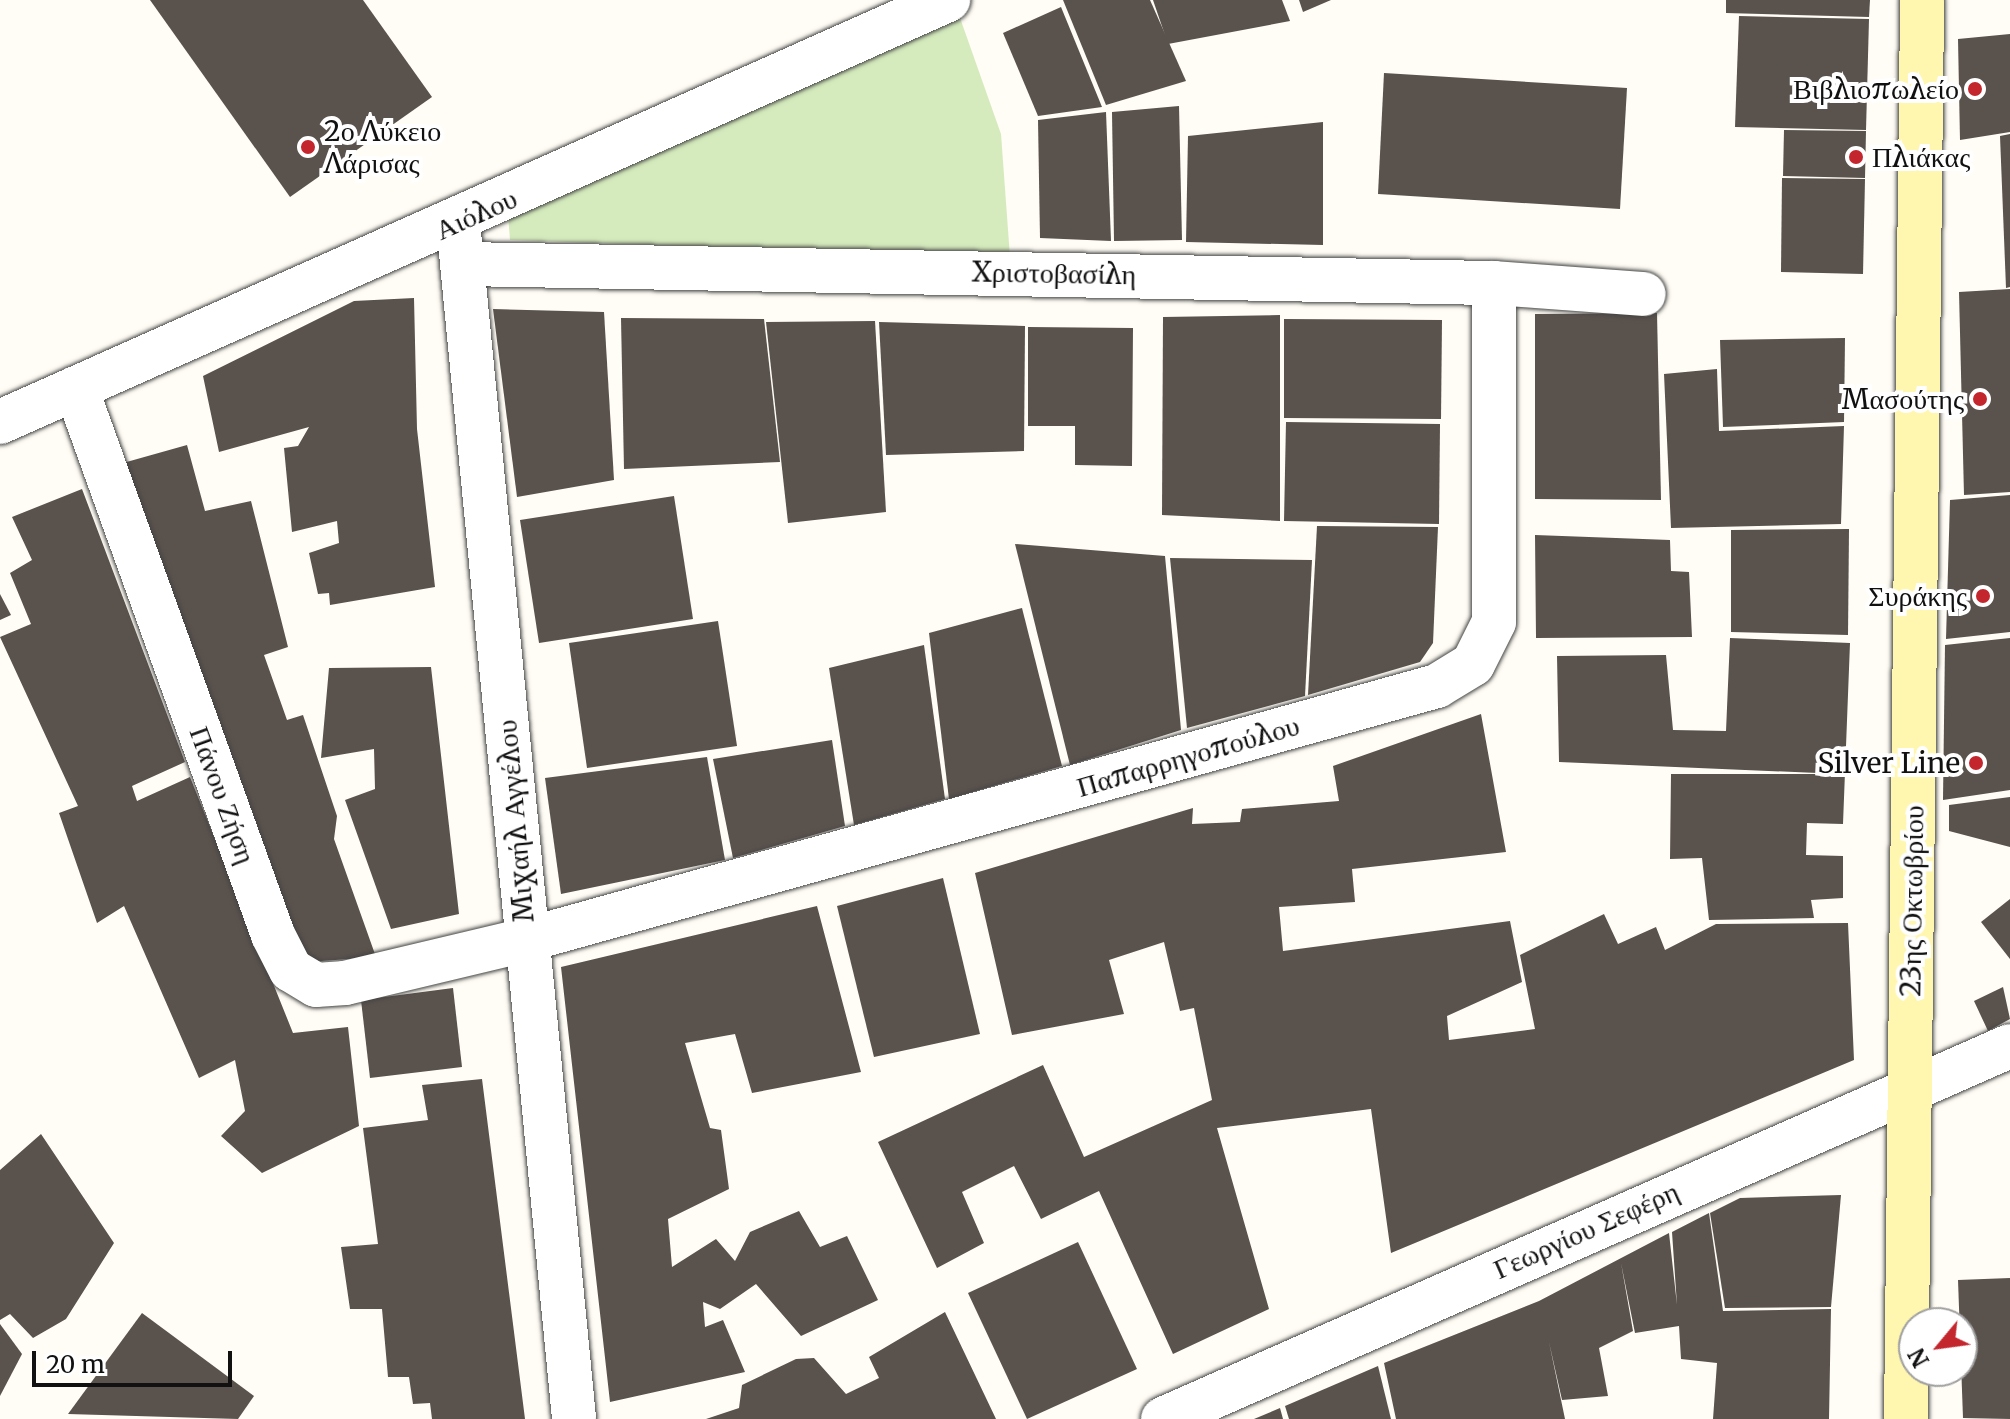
<!DOCTYPE html>
<html>
<head>
<meta charset="utf-8">
<style>
  body { margin:0 }
  #map { position:relative; width:2010px; height:1419px; overflow:hidden; background:#fffdf5; font-family:Merriweather,serif }
  div>[style] { position:absolute }
  .green>* { inset:0; background:#d5ebbd }
  .building>* { inset:0; background:#5a524d }
  .roads { filter:drop-shadow(0 0 2px #444) drop-shadow(0 0 2px #444) }
  .minor>* { height:44px; margin:-22px; padding:0 22px; transform-origin:22px; border-radius:22px; background:#fff }
  .tertiary>* { height:44px; margin:-22px; padding:0 22px; transform-origin:22px; border-radius:22px; background:#fff }
  .secondary>* { height:44px; margin:-22px; padding:0 22px; transform-origin:22px; border-radius:22px; background:#fff6b0 }
  .dots>* { width:22px; height:22px; translate:-50% -50%; box-sizing:border-box; border:4px solid #fff; border-radius:50% }
  span { translate:-50% -50%; white-space:nowrap; text-align:center; line-height:1.15; -webkit-text-stroke:8px #fff; paint-order:stroke }
  .poi-label { font-size:28px; color:#111 }
  .right { translate:-100% -50%; text-align:right }
  .left { translate:0 -50%; text-align:left }
  .street-label { font-size:28px; color:#111 }
  .north { position:absolute; left:1898px; top:1307px; width:80px; height:80px; box-sizing:border-box; background:#fff; border:2px solid #a0a0a0; border-radius:50%; rotate:241deg; font-size:22px; font-weight:700; line-height:32px; text-align:center; color:#111 }
  .north::after { content:''; display:block; margin:auto; width:28px; height:36px; background:#c4262e; clip-path:polygon(50% 0,100% 100%,50% 72%,0 100%) }
  .scale { position:absolute; left:32px; top:1351px; width:200px; height:36px; box-sizing:border-box; border:4px solid #111; border-top:0; padding-left:10px; font-size:24px; line-height:28px; white-space:nowrap; color:#111; -webkit-text-stroke:6px #fff; paint-order:stroke }
</style>
</head>
<body>
<div id="map">
  <div class="green">
    <div style="clip-path:polygon(959px 15px,1001px 134px,1010px 257px,510px 240px,508px 214px)"></div>
  </div>
  <div class="building">
    <div style="clip-path:polygon(150px 0,363px 0,432px 97px,290px 197px)"></div>
    <div style="clip-path:polygon(1063px 0,1150px 0,1186px 81px,1106px 105px)"></div>
    <div style="clip-path:polygon(1153px 0,1282px 0,1290px 21px,1168px 44px)"></div>
    <div style="clip-path:polygon(1299px 0,1331px 0,1303px 12px)"></div>
    <div style="clip-path:polygon(1726px 0,1870px 0,1869px 17px,1726px 13px)"></div>
    <div style="clip-path:polygon(1061px 7px,1102px 107px,1038px 116px,1003px 33px)"></div>
    <div style="clip-path:polygon(1739px 16px,1869px 19px,1866px 130px,1735px 127px)"></div>
    <div style="clip-path:polygon(2010px 34px,2010px 132px,1960px 140px,1958px 39px)"></div>
    <div style="clip-path:polygon(1384px 73px,1627px 88px,1620px 209px,1378px 194px)"></div>
    <div style="clip-path:polygon(1179px 106px,1182px 240px,1114px 241px,1112px 112px)"></div>
    <div style="clip-path:polygon(1106px 112px,1111px 241px,1040px 238px,1038px 120px)"></div>
    <div style="clip-path:polygon(1323px 122px,1323px 245px,1186px 242px,1188px 136px)"></div>
    <div style="clip-path:polygon(1784px 130px,1866px 131px,1865px 178px,1783px 176px)"></div>
    <div style="clip-path:polygon(2010px 134px,2010px 287px,2006px 288px,2000px 136px)"></div>
    <div style="clip-path:polygon(1782px 178px,1865px 179px,1863px 274px,1781px 272px)"></div>
    <div style="clip-path:polygon(2010px 289px,2010px 492px,1964px 495px,1959px 292px)"></div>
    <div style="clip-path:polygon(414px 298px,417px 429px,435px 587px,330px 605px,329px 593px,318px 594px,309px 553px,339px 543px,337px 521px,292px 532px,284px 448px,298px 446px,309px 427px,219px 452px,203px 376px,354px 301px)"></div>
    <div style="clip-path:polygon(493px 309px,604px 312px,614px 480px,517px 497px)"></div>
    <div style="clip-path:polygon(1657px 313px,1661px 500px,1535px 499px,1535px 314px)"></div>
    <div style="clip-path:polygon(1280px 315px,1280px 521px,1162px 515px,1163px 317px)"></div>
    <div style="clip-path:polygon(621px 318px,764px 319px,780px 462px,624px 469px)"></div>
    <div style="clip-path:polygon(1284px 319px,1442px 320px,1441px 419px,1284px 418px)"></div>
    <div style="clip-path:polygon(875px 321px,886px 512px,788px 523px,766px 322px)"></div>
    <div style="clip-path:polygon(879px 322px,1025px 326px,1024px 451px,886px 455px)"></div>
    <div style="clip-path:polygon(1028px 327px,1133px 328px,1132px 466px,1075px 465px,1075px 426px,1028px 426px)"></div>
    <div style="clip-path:polygon(1845px 338px,1844px 422px,1723px 427px,1720px 340px)"></div>
    <div style="clip-path:polygon(1717px 369px,1719px 431px,1844px 426px,1841px 524px,1671px 528px,1664px 374px)"></div>
    <div style="clip-path:polygon(1286px 422px,1440px 424px,1439px 524px,1284px 521px)"></div>
    <div style="clip-path:polygon(187px 445px,205px 511px,251px 501px,288px 647px,264px 655px,287px 720px,303px 715px,337px 816px,334px 839px,376px 957px,308px 962px,286px 914px,123px 463px)"></div>
    <div style="clip-path:polygon(82px 489px,185px 762px,132px 786px,137px 801px,190px 777px,293px 1033px,348px 1027px,359px 1126px,262px 1173px,221px 1136px,245px 1111px,235px 1060px,199px 1078px,124px 906px,97px 923px,59px 813px,78px 806px,0 637px,31px 624px,10px 573px,32px 560px,12px 517px)"></div>
    <div style="clip-path:polygon(2010px 495px,2010px 632px,1946px 639px,1950px 500px)"></div>
    <div style="clip-path:polygon(674px 496px,693px 619px,539px 643px,520px 520px)"></div>
    <div style="clip-path:polygon(1317px 526px,1438px 527px,1433px 643px,1420px 662px,1308px 695px)"></div>
    <div style="clip-path:polygon(1849px 529px,1848px 635px,1731px 632px,1731px 530px)"></div>
    <div style="clip-path:polygon(1535px 535px,1670px 540px,1671px 571px,1689px 572px,1692px 637px,1536px 638px)"></div>
    <div style="clip-path:polygon(1015px 544px,1165px 556px,1181px 730px,1070px 765px)"></div>
    <div style="clip-path:polygon(1170px 558px,1312px 560px,1305px 696px,1187px 728px)"></div>
    <div style="clip-path:polygon(0 594px,11px 615px,0 620px)"></div>
    <div style="clip-path:polygon(1022px 608px,1062px 766px,949px 799px,929px 633px)"></div>
    <div style="clip-path:polygon(718px 621px,737px 746px,587px 768px,569px 643px)"></div>
    <div style="clip-path:polygon(1730px 638px,1850px 643px,1843px 824px,1807px 823px,1806px 855px,1843px 856px,1843px 898px,1811px 900px,1814px 918px,1709px 920px,1702px 858px,1670px 859px,1671px 774px,1840px 774px,1559px 762px,1557px 656px,1666px 655px,1673px 730px,1726px 731px)"></div>
    <div style="clip-path:polygon(2010px 638px,2010px 790px,1943px 800px,1945px 645px)"></div>
    <div style="clip-path:polygon(924px 645px,945px 799px,854px 825px,829px 668px)"></div>
    <div style="clip-path:polygon(431px 667px,459px 914px,391px 929px,345px 800px,375px 789px,374px 749px,321px 758px,329px 668px)"></div>
    <div style="clip-path:polygon(1481px 714px,1506px 852px,1352px 869px,1355px 902px,1279px 907px,1283px 951px,1510px 921px,1522px 982px,1447px 1016px,1449px 1040px,1535px 1029px,1520px 955px,1604px 914px,1618px 944px,1656px 927px,1665px 950px,1716px 924px,1848px 923px,1854px 1060px,1391px 1253px,1371px 1109px,1217px 1128px,1269px 1309px,1173px 1354px,1099px 1191px,1041px 1219px,1014px 1166px,962px 1192px,984px 1243px,937px 1268px,878px 1142px,1043px 1065px,1084px 1157px,1212px 1100px,1194px 1008px,1180px 1011px,1164px 942px,1109px 960px,1124px 1014px,1012px 1035px,975px 873px,1193px 808px,1192px 824px,1240px 822px,1242px 809px,1339px 801px,1333px 766px)"></div>
    <div style="clip-path:polygon(832px 740px,845px 826px,733px 858px,713px 759px)"></div>
    <div style="clip-path:polygon(707px 757px,725px 860px,561px 894px,545px 778px)"></div>
    <div style="clip-path:polygon(2010px 797px,2010px 847px,1949px 831px,1949px 805px)"></div>
    <div style="clip-path:polygon(943px 878px,980px 1034px,874px 1057px,837px 906px)"></div>
    <div style="clip-path:polygon(2010px 899px,2010px 959px,1981px 922px)"></div>
    <div style="clip-path:polygon(817px 906px,861px 1072px,752px 1093px,735px 1034px,685px 1043px,710px 1128px,721px 1130px,729px 1189px,668px 1219px,672px 1267px,716px 1239px,735px 1261px,750px 1232px,799px 1211px,820px 1247px,847px 1236px,878px 1300px,801px 1336px,756px 1284px,720px 1309px,703px 1302px,705px 1327px,723px 1320px,745px 1372px,610px 1402px,561px 967px)"></div>
    <div style="clip-path:polygon(2003px 987px,2010px 1019px,1988px 1031px,1974px 1001px)"></div>
    <div style="clip-path:polygon(453px 988px,462px 1067px,370px 1078px,361px 1000px)"></div>
    <div style="clip-path:polygon(482px 1079px,525px 1419px,432px 1419px,430px 1403px,413px 1404px,409px 1377px,388px 1377px,382px 1309px,350px 1309px,341px 1247px,378px 1244px,363px 1128px,428px 1120px,422px 1085px)"></div>
    <div style="clip-path:polygon(41px 1134px,114px 1243px,66px 1319px,33px 1338px,10px 1314px,0 1320px,0 1170px)"></div>
    <div style="clip-path:polygon(1841px 1195px,1831px 1307px,1725px 1308px,1710px 1213px,1740px 1198px)"></div>
    <div style="clip-path:polygon(1709px 1213px,1723px 1311px,1831px 1309px,1829px 1419px,1713px 1419px,1717px 1363px,1681px 1359px,1679px 1326px,1635px 1333px,1621px 1263px,1633px 1331px,1599px 1348px,1608px 1396px,1562px 1400px,1549px 1342px,1565px 1419px,1396px 1419px,1384px 1363px,1539px 1301px,1669px 1233px,1677px 1305px,1672px 1232px)"></div>
    <div style="clip-path:polygon(1078px 1242px,1137px 1369px,1027px 1419px,968px 1293px)"></div>
    <div style="clip-path:polygon(2010px 1278px,2010px 1419px,1963px 1418px,1958px 1280px)"></div>
    <div style="clip-path:polygon(945px 1312px,996px 1419px,706px 1419px,739px 1408px,742px 1385px,796px 1359px,814px 1358px,846px 1394px,879px 1378px,869px 1357px)"></div>
    <div style="clip-path:polygon(142px 1313px,254px 1396px,238px 1419px,68px 1414px)"></div>
    <div style="clip-path:polygon(0 1324px,22px 1354px,0 1396px)"></div>
    <div style="clip-path:polygon(1378px 1366px,1391px 1419px,1289px 1419px,1285px 1406px)"></div>
    <div style="clip-path:polygon(1280px 1408px,1283px 1419px,1254px 1419px)"></div>
  </div>
  <div class="roads">
    <div class="minor">
      <div style="left:458px;top:222px;width:1203px;rotate:84.46deg"></div>
      <div style="left:464px;top:264px;width:1030px;rotate:1.06deg"></div>
      <div style="left:1494px;top:283px;width:150px;rotate:4.2deg"></div>
      <div style="left:76px;top:388px;width:581px;rotate:70.19deg"></div>
      <div style="left:273px;top:935px;width:39px;rotate:63deg"></div>
      <div style="left:291px;top:970px;width:29px;rotate:31deg"></div>
      <div style="left:316px;top:985px;width:29px;rotate:-4deg"></div>
      <div style="left:345px;top:983px;width:186px;rotate:-13.4deg"></div>
      <div style="left:526px;top:940px;width:946px;rotate:-15.58deg"></div>
      <div style="left:1437px;top:686px;width:42px;rotate:-31.4deg"></div>
      <div style="left:1473px;top:664px;width:47px;rotate:-63.4deg"></div>
      <div style="left:1494px;top:622px;width:339px;rotate:-90deg"></div>
      <div style="left:0;top:422px;width:1038px;rotate:-24deg"></div>
    </div>
    <div class="tertiary">
      <div style="left:1163px;top:1419px;width:925px;rotate:-23.77deg"></div>
    </div>
    <div class="secondary">
      <div style="left:1906px;top:1419px;width:1419px;rotate:-89.35deg"></div>
    </div>
  </div>
  <div class="dots">
    <div style="left:1975px;top:89px;background:#c4262e"></div>
    <div style="left:308px;top:147px;background:#c4262e"></div>
    <div style="left:1856px;top:157px;background:#c4262e"></div>
    <div style="left:1980px;top:399px;background:#c4262e"></div>
    <div style="left:1983px;top:596px;background:#c4262e"></div>
    <div style="left:1976px;top:763px;background:#c4262e"></div>
  </div>
  <div class="poi-label">
    <span class="right" style="left:1959px;top:89px">Βιβλιοπωλείο</span>
    <span class="left" style="left:324px;top:147px">2ο Λύκειο<br>Λάρισας</span>
    <span class="left" style="left:1872px;top:157px">Πλιάκας</span>
    <span class="right" style="left:1964px;top:399px">Μασούτης</span>
    <span class="right" style="left:1967px;top:596px">Συράκης</span>
    <span class="right" style="left:1960px;top:763px">Silver Line</span>
  </div>
  <div class="street-label">
    <span style="left:476px;top:214px;rotate:-24deg">Αιόλου</span>
    <span style="left:1054px;top:273px;rotate:1deg">Χριστοβασίλη</span>
    <span style="left:1188px;top:756px;rotate:-16deg">Παπαρρηγοπούλου</span>
    <span style="left:223px;top:795px;rotate:70deg">Πάνου Ζήση</span>
    <span style="left:515px;top:821px;rotate:-95deg">Μιχαήλ Αγγέλου</span>
    <span style="left:1912px;top:901px;rotate:-89deg">23ης Οκτωβρίου</span>
    <span style="left:1586px;top:1230px;rotate:-24deg">Γεωργίου Σεφέρη</span>
  </div>
  <div class="north">N</div>
  <div class="scale">20 m</div>
</div>
</body>
</html>
